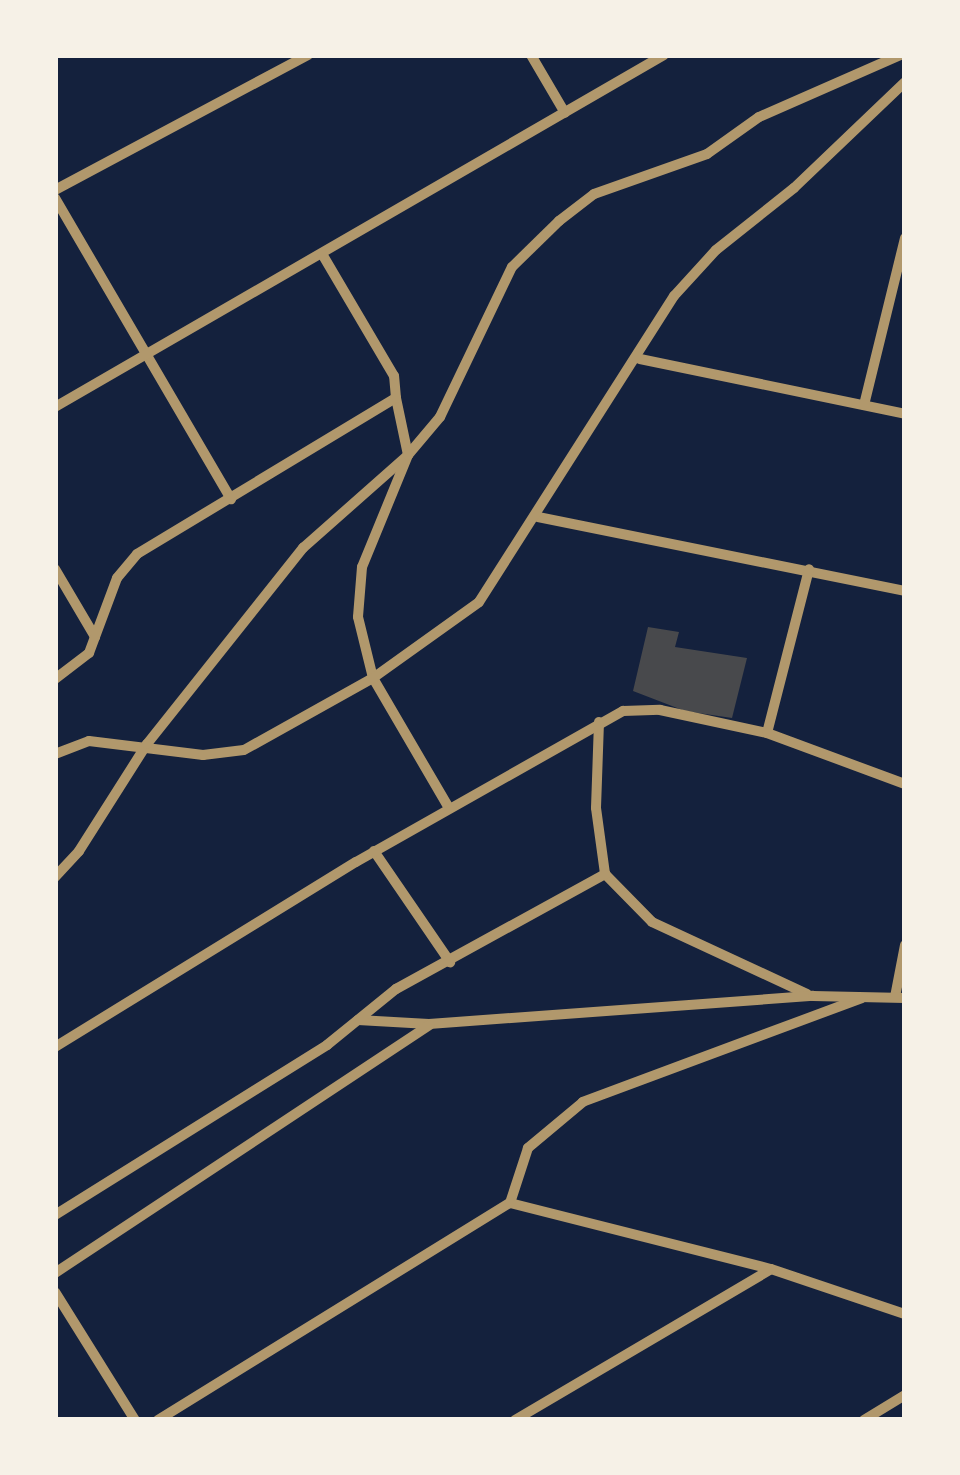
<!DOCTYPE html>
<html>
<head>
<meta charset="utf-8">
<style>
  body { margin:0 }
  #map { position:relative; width:960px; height:1475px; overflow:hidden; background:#14213d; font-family:"Exo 2",sans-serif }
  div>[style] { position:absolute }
  .building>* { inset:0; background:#48494c }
  .minor>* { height:10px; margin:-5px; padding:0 5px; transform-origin:5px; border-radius:5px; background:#b1986c }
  span { translate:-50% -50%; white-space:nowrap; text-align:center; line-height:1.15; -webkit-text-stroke:8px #f6f1e7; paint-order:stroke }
  .frame { position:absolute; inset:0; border:58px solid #f6f1e7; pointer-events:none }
</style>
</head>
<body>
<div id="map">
  <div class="building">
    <div style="clip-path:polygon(648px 627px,679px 632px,675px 647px,747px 658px,732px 718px,685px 711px,633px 691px)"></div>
  </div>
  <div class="minor">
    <div style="left:531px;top:55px;width:67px;rotate:59.6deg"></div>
    <div style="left:55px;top:190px;width:287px;rotate:-28.1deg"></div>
    <div style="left:55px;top:198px;width:349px;rotate:59.7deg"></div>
    <div style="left:640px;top:359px;width:271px;rotate:11.7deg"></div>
    <div style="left:396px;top:398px;width:58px;rotate:78.1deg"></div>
    <div style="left:408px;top:455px;width:121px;rotate:112.3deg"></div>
    <div style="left:362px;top:567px;width:50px;rotate:94.6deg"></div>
    <div style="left:358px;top:617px;width:63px;rotate:76.2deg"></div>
    <div style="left:373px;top:678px;width:151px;rotate:59.7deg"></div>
    <div style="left:864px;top:405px;width:172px;rotate:-76.2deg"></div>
    <div style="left:55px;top:407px;width:703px;rotate:-30.03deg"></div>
    <div style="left:538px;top:517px;width:374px;rotate:11.4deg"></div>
    <div style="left:55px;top:569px;width:79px;rotate:59.5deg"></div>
    <div style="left:55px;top:679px;width:43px;rotate:-37.4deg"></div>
    <div style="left:89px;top:653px;width:80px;rotate:-69.5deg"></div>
    <div style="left:117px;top:578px;width:31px;rotate:-50deg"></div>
    <div style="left:137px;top:554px;width:302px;rotate:-31.1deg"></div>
    <div style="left:396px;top:398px;width:22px;rotate:-95deg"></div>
    <div style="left:394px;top:376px;width:142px;rotate:-120.5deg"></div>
    <div style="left:599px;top:722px;width:86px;rotate:92deg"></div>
    <div style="left:596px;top:808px;width:67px;rotate:82.2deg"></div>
    <div style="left:605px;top:874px;width:67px;rotate:45.6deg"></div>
    <div style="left:652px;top:922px;width:171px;rotate:24.9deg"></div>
    <div style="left:767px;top:733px;width:169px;rotate:-75.6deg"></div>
    <div style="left:55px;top:754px;width:36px;rotate:-21deg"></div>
    <div style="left:89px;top:741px;width:115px;rotate:7deg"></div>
    <div style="left:203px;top:755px;width:41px;rotate:-7deg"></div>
    <div style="left:244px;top:750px;width:148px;rotate:-29.2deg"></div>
    <div style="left:373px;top:678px;width:130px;rotate:-35.6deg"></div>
    <div style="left:479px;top:602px;width:363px;rotate:-57.5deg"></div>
    <div style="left:674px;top:296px;width:62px;rotate:-47.6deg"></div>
    <div style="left:716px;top:250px;width:100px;rotate:-38.5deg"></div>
    <div style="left:794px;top:188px;width:153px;rotate:-43.7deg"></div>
    <div style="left:374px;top:851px;width:135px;rotate:55.6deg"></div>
    <div style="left:55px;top:877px;width:35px;rotate:-47deg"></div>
    <div style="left:79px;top:851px;width:127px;rotate:-57.6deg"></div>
    <div style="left:147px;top:744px;width:251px;rotate:-51.5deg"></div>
    <div style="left:303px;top:548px;width:140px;rotate:-41.5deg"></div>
    <div style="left:408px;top:455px;width:50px;rotate:-49.9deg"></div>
    <div style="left:440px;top:417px;width:166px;rotate:-64.4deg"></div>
    <div style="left:512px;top:267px;width:66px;rotate:-44.4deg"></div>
    <div style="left:559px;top:221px;width:44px;rotate:-37.6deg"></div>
    <div style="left:594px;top:194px;width:120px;rotate:-19.5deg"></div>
    <div style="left:707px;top:154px;width:64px;rotate:-35.4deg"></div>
    <div style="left:759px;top:117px;width:154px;rotate:-23.7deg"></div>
    <div style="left:895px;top:997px;width:53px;rotate:-79.1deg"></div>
    <div style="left:862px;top:998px;width:298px;rotate:159.6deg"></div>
    <div style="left:583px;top:1102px;width:72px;rotate:140.1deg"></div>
    <div style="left:528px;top:1148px;width:58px;rotate:108.1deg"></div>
    <div style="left:510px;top:1203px;width:269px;rotate:14.2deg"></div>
    <div style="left:771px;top:1269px;width:141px;rotate:18.6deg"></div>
    <div style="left:358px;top:1020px;width:71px;rotate:3.2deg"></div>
    <div style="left:429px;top:1024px;width:385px;rotate:-4.2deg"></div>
    <div style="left:813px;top:996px;width:92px;rotate:1.2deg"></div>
    <div style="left:55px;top:1047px;width:353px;rotate:-31.6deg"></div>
    <div style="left:356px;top:862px;width:307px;rotate:-29.5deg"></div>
    <div style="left:623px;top:711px;width:37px;rotate:-2deg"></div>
    <div style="left:660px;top:710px;width:109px;rotate:12.1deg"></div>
    <div style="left:767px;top:733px;width:147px;rotate:20.3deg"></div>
    <div style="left:55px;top:1215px;width:321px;rotate:-32deg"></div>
    <div style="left:327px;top:1045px;width:89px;rotate:-39.1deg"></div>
    <div style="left:396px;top:989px;width:239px;rotate:-28.8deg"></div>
    <div style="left:55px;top:1273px;width:449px;rotate:-33.5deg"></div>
    <div style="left:55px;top:1292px;width:151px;rotate:58deg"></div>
    <div style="left:158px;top:1420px;width:414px;rotate:-31.7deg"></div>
    <div style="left:515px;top:1420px;width:297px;rotate:-30.5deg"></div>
    <div style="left:864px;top:1420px;width:48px;rotate:-31.4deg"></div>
  </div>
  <div class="frame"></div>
</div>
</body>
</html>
